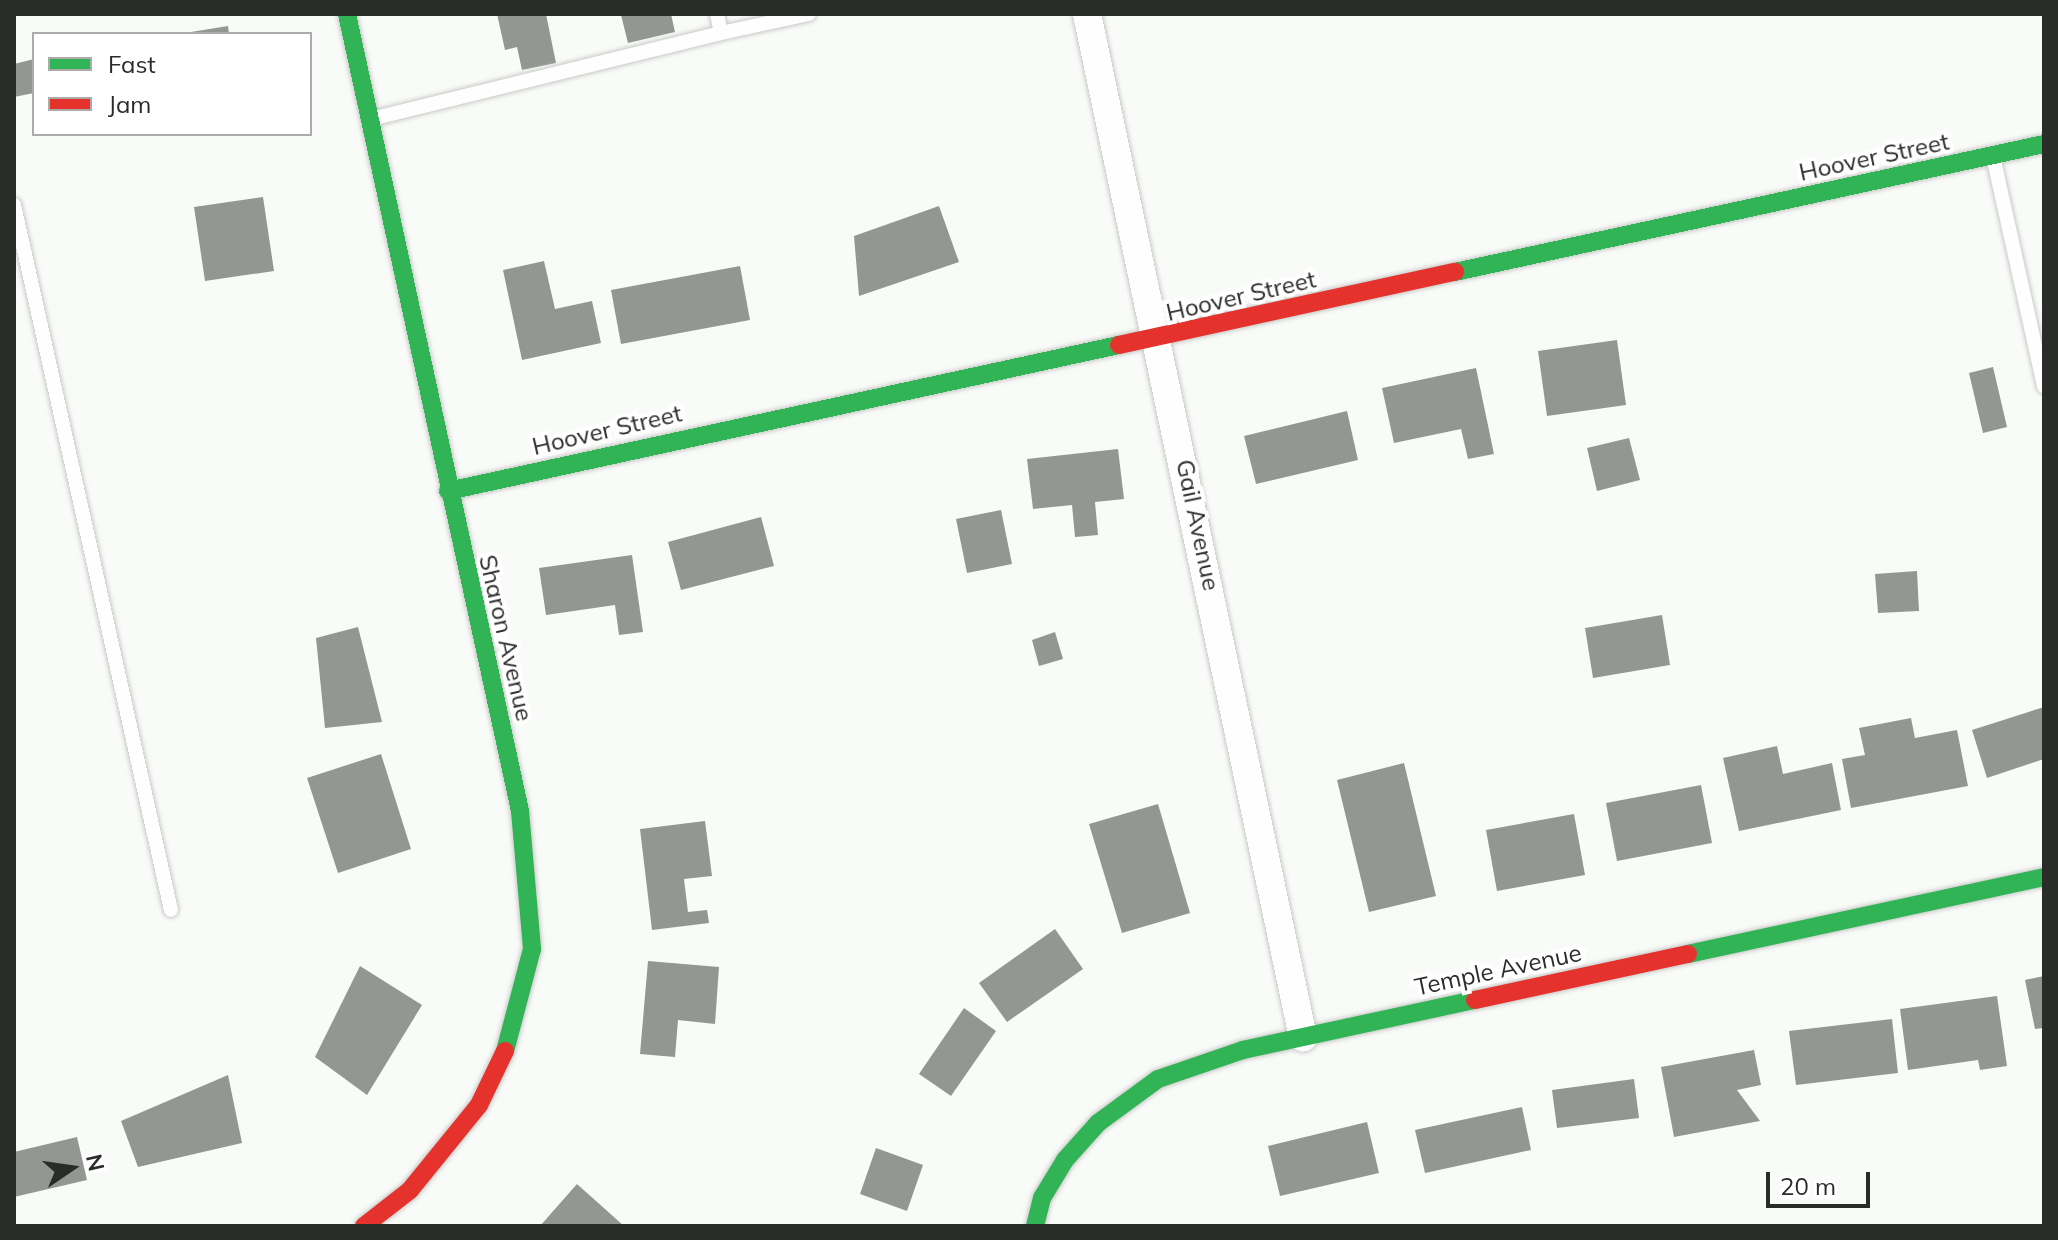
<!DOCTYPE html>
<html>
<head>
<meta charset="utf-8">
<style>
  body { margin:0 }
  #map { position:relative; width:2058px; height:1240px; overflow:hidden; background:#f9fbf8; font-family:Mulish,sans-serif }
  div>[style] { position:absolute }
  .building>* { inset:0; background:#929891 }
  .roads { filter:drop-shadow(0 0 2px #c9cac8) drop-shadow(0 0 2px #c9cac8) }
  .lane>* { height:14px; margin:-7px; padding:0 7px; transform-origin:7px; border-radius:7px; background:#fefefe }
  .street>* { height:28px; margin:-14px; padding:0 14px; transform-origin:14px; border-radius:14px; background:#fefefe }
  .fast>* { height:18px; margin:-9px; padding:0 9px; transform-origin:9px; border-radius:9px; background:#30b455 }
  .jam>* { height:18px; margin:-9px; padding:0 9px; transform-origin:9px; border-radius:9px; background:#e5322d }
  span { translate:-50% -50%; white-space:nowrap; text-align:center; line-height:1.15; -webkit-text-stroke:8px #fff; paint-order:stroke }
  .street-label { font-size:24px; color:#2a2c2a }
  .frame { position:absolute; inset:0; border:16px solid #2a2c2a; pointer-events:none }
  .legend { position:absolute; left:32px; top:32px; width:280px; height:104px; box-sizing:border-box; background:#fff; border:2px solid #aaabaa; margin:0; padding:10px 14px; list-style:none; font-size:24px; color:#2a2c2a }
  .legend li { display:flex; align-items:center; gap:16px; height:40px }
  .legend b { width:40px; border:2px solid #aaabaa }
  .north { position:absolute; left:32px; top:1128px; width:80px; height:80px; -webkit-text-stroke:6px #fff; paint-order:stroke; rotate:77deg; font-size:22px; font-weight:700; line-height:32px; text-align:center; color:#2a2c2a }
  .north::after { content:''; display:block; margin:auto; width:28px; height:36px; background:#2a2c2a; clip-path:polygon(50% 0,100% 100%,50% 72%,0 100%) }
  .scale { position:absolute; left:1766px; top:1172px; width:104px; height:36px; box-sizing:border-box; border:4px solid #2a2c2a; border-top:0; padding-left:10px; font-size:24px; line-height:28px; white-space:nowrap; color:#2a2c2a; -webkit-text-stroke:6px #fff; paint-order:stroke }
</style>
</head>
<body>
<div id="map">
  <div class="building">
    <div style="clip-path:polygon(497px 14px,546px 14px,556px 63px,522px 70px,517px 47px,505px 50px)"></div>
    <div style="clip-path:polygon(671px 14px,675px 32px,628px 43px,621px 15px)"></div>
    <div style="clip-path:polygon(228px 26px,229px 34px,191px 34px,191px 32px)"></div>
    <div style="clip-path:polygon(34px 59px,34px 93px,14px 97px,14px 64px)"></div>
    <div style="clip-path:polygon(263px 197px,274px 271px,205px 281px,194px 207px)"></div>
    <div style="clip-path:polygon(939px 206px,959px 262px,859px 296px,854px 236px)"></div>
    <div style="clip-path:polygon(544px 261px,555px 309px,592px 301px,601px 343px,522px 360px,503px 270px)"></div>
    <div style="clip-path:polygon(740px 266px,750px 320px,621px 344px,611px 290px)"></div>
    <div style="clip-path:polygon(1617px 340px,1626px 405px,1547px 416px,1538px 351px)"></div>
    <div style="clip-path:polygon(1993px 367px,2007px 427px,1983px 433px,1969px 373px)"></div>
    <div style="clip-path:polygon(1476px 368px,1494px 454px,1468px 459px,1461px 429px,1394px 443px,1382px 388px)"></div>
    <div style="clip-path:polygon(1347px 411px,1358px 460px,1256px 484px,1244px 436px)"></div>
    <div style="clip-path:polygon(1629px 438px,1640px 480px,1597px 491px,1587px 448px)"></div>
    <div style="clip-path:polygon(1118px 449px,1124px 499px,1095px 502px,1098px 535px,1075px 537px,1072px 505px,1033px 509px,1027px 459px)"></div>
    <div style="clip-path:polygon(1001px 510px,1012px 564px,967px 573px,956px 519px)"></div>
    <div style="clip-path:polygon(761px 517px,774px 566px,681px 590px,668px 542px)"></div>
    <div style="clip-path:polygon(632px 555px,643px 632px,619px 635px,615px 605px,546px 615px,539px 568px)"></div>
    <div style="clip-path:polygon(1917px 571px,1919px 611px,1878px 613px,1875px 574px)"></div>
    <div style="clip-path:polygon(1662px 615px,1670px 665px,1593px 678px,1585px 628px)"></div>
    <div style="clip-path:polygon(358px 627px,382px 722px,325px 728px,316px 638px)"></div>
    <div style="clip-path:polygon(1055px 632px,1063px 659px,1039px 666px,1032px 640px)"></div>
    <div style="clip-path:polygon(2044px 707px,2044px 759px,1987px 778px,1972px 730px)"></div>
    <div style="clip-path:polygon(1911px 718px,1915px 738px,1957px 730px,1968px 786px,1851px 808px,1842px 759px,1865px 755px,1859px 728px)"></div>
    <div style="clip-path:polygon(1777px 746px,1783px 774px,1832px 763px,1841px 810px,1739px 831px,1723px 758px)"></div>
    <div style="clip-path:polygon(381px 754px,411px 849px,338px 873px,307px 778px)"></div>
    <div style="clip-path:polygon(1404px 763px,1436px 896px,1369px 912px,1337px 780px)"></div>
    <div style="clip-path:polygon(1701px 785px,1712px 843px,1617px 861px,1606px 803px)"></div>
    <div style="clip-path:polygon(1158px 804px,1190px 913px,1122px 933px,1089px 824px)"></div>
    <div style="clip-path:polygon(1574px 814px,1585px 875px,1497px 891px,1486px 830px)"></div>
    <div style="clip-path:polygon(705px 821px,712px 876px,684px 879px,688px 912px,707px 910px,709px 923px,652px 930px,640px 829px)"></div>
    <div style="clip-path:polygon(1055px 929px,1083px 969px,1007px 1022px,979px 983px)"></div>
    <div style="clip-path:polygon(648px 961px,719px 967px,715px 1024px,678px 1020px,675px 1057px,640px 1054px)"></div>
    <div style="clip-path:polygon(360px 966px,422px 1005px,367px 1095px,315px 1057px)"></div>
    <div style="clip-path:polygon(2044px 976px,2044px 1028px,2035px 1029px,2025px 980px)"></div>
    <div style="clip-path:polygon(1997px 996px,2007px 1066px,1980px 1070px,1978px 1060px,1908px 1070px,1900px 1009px)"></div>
    <div style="clip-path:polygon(964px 1008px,996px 1031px,951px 1096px,919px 1074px)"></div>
    <div style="clip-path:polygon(1892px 1019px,1898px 1073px,1796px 1085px,1789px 1031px)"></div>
    <div style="clip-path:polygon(1754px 1050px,1761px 1085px,1737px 1090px,1760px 1121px,1674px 1137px,1661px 1067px)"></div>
    <div style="clip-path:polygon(228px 1075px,242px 1143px,138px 1167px,121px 1121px)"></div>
    <div style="clip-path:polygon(1634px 1079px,1639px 1118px,1557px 1128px,1552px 1090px)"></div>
    <div style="clip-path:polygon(1522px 1107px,1531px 1150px,1425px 1173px,1415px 1130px)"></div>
    <div style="clip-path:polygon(1367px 1122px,1379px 1173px,1280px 1196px,1268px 1146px)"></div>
    <div style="clip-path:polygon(77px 1137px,87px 1180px,14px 1197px,14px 1152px)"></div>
    <div style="clip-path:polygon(876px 1148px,923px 1165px,907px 1211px,860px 1194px)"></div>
    <div style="clip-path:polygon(577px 1184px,624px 1226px,540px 1226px)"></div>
  </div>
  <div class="roads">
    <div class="lane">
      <div style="left:721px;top:33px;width:90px;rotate:-12.2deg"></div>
      <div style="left:371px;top:119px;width:360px;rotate:-13.8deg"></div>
      <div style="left:721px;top:33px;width:19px;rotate:-102deg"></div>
      <div style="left:1993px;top:156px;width:236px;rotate:77.5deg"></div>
      <div style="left:14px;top:205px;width:722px;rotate:77.45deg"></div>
    </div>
    <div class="street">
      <div style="left:1087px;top:14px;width:1046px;rotate:78.08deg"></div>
    </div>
    <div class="fast">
      <div style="left:347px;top:14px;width:816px;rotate:77.75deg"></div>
      <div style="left:520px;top:811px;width:139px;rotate:85deg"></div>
      <div style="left:532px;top:949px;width:106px;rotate:104.8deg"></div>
      <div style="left:1455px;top:272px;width:603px;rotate:-12.26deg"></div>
      <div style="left:448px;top:491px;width:687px;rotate:-12.28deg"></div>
      <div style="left:1688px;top:954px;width:364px;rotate:-12.2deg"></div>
      <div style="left:1035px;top:1226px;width:29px;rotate:-76deg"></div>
      <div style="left:1042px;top:1198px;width:44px;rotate:-58.8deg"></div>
      <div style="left:1065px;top:1160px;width:50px;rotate:-48.3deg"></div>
      <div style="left:1098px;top:1123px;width:74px;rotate:-36.3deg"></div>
      <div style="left:1158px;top:1079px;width:90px;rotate:-18.8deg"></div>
      <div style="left:1243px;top:1050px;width:237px;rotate:-12.2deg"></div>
    </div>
    <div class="jam">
      <div style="left:1119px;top:345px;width:344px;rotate:-12.3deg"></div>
      <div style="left:1475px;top:1000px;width:218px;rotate:-12.2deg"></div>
      <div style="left:364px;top:1226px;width:58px;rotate:-38deg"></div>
      <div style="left:410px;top:1190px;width:109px;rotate:-50.9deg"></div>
      <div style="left:479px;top:1105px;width:60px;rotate:-64.3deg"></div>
    </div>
  </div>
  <div class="street-label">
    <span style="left:1874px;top:157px;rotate:-12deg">Hoover Street</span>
    <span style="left:1241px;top:296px;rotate:-13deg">Hoover Street</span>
    <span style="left:607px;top:430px;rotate:-13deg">Hoover Street</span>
    <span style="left:1198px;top:525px;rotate:78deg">Gail Avenue</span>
    <span style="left:506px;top:638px;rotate:77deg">Sharon Avenue</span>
    <span style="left:1498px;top:970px;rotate:-12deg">Temple Avenue</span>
  </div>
  <div class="frame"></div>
  <ul class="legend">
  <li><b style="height:10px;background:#30b455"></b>Fast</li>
  <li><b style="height:10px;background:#e5322d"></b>Jam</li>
  </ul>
  <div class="north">N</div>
  <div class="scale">20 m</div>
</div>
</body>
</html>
